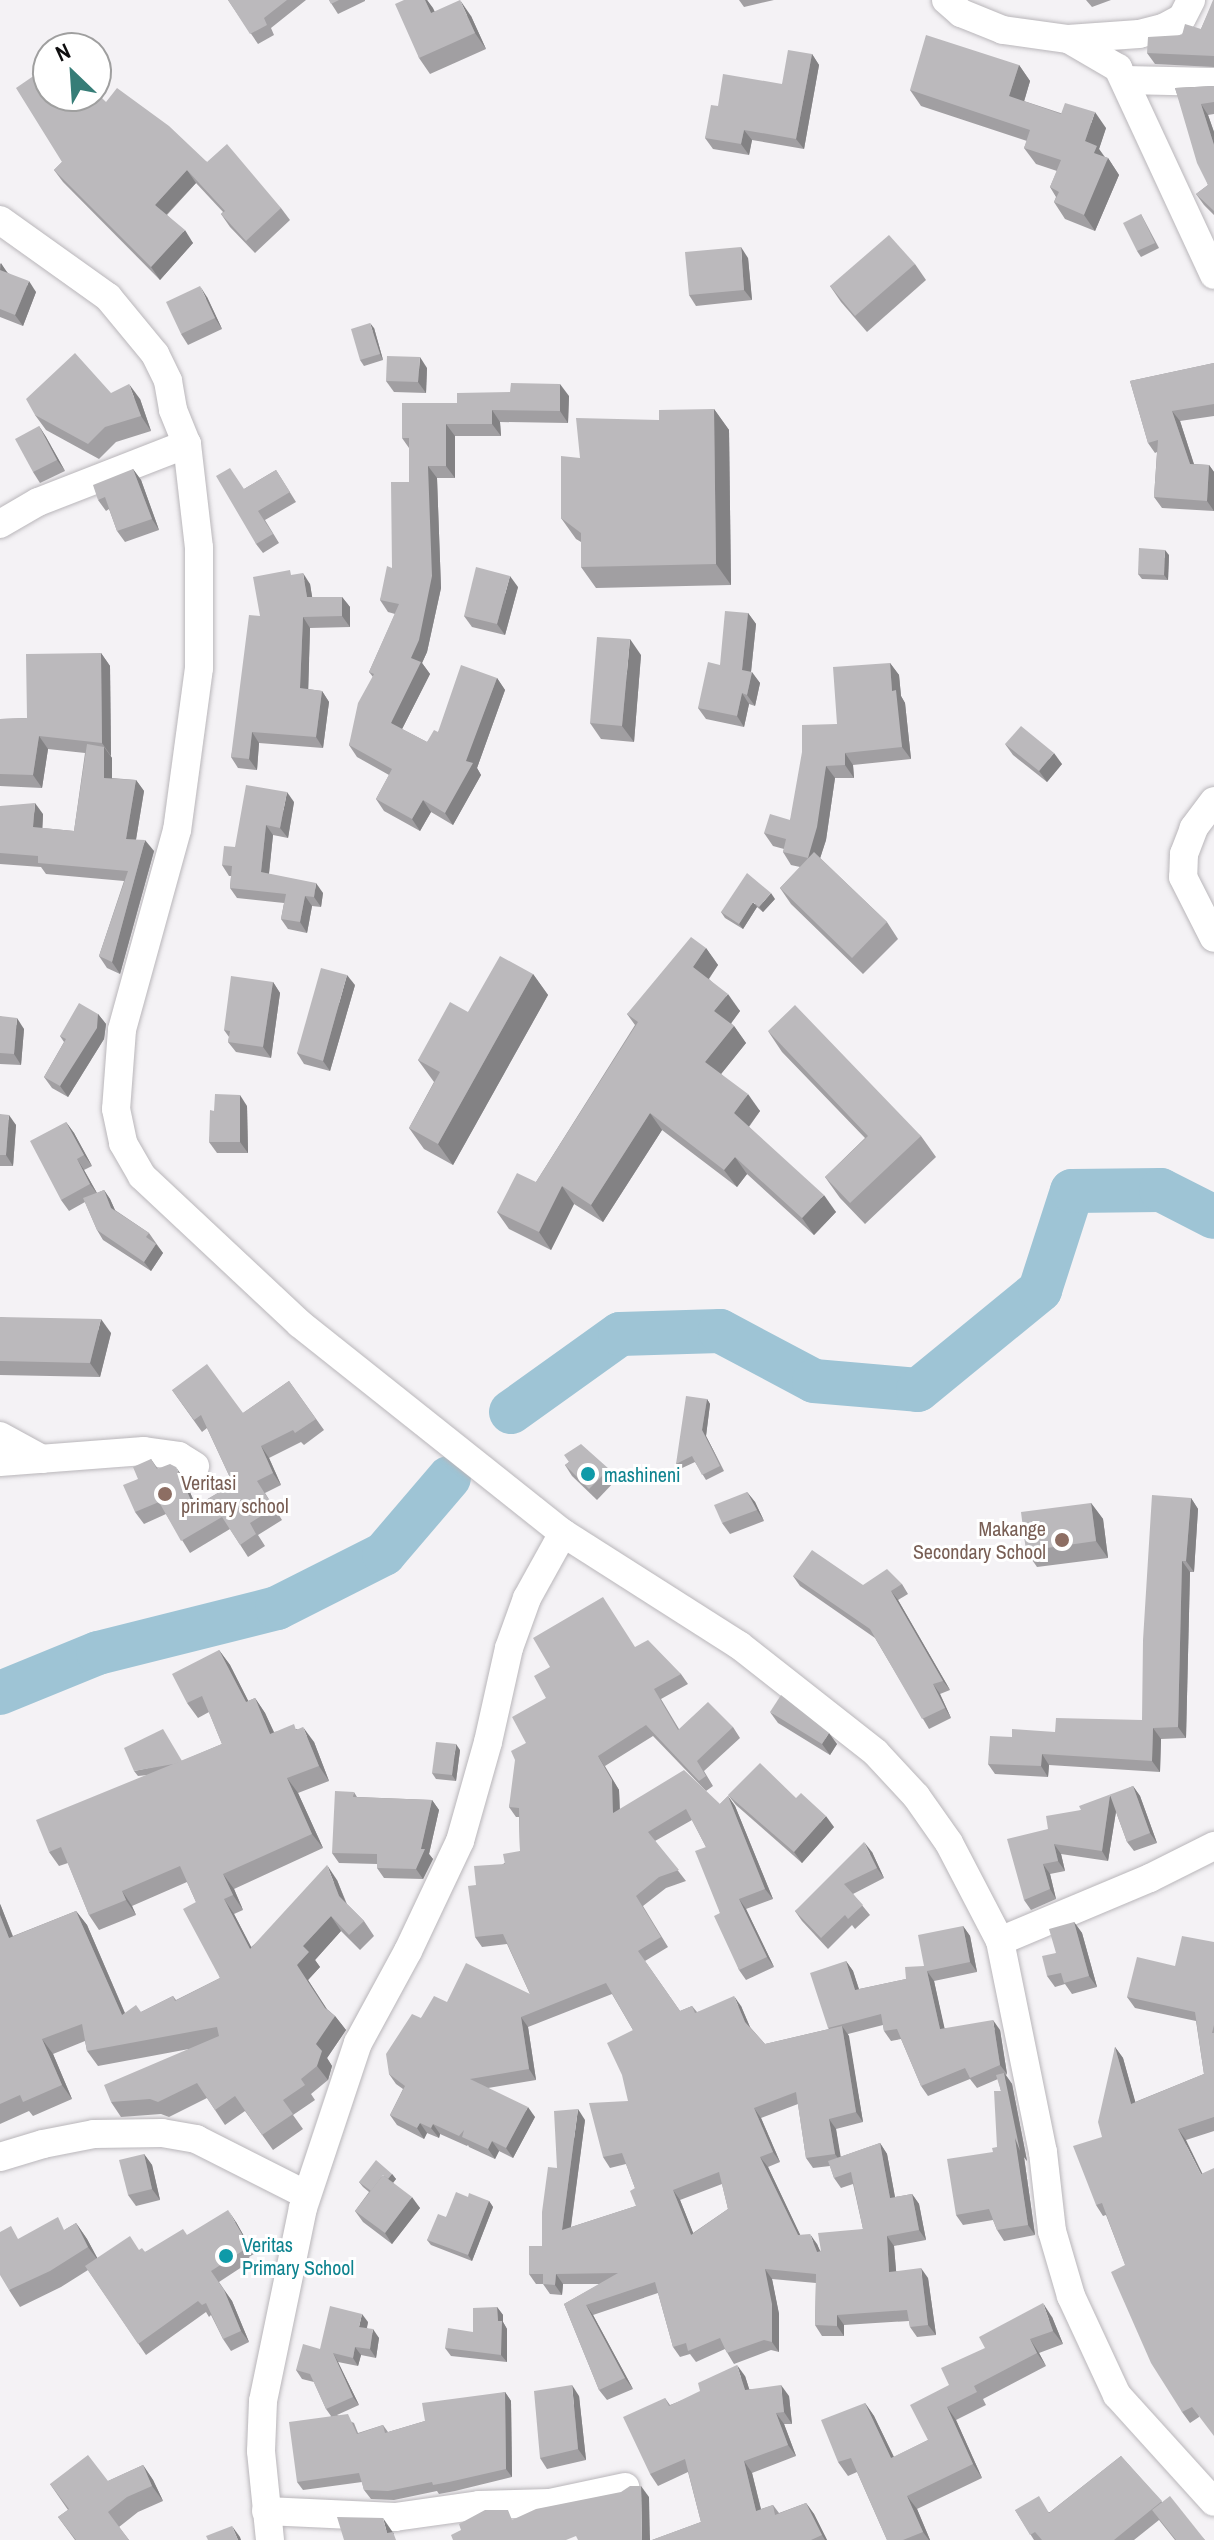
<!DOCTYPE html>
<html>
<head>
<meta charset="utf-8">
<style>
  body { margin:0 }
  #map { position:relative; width:1214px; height:2540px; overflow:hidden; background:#f4f2f5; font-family:"Archivo Narrow",sans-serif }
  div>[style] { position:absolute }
  .river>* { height:44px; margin:-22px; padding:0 22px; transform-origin:22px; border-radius:22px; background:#9ec4d5 }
  .roads { filter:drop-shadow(0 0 2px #b9b6ba) drop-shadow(0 0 2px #b9b6ba) }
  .minor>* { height:28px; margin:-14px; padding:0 14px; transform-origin:14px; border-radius:14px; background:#fff }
  .wall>* { inset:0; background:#a19fa2 }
  .shaded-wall>* { inset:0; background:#838284 }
  .building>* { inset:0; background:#bbb9bc }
  .dots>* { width:22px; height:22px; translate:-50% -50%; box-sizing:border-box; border:4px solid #fff; border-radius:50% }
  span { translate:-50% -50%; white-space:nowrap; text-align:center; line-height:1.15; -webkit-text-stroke:6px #fff; paint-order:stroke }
  .culture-label { font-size:20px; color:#0d838f }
  .left { translate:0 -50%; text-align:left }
  .education-label { font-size:20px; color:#785e54 }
  .right { translate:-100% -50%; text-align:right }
  .north { position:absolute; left:32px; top:32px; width:80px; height:80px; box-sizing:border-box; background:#fff; border:2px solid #9f9f9f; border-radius:50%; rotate:335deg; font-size:22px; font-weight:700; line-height:32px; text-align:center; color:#0f0e0f }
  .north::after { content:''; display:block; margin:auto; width:28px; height:36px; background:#367d77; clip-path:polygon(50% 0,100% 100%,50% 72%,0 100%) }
</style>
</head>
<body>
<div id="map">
  <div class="river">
    <div style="left:511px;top:1412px;width:134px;rotate:-35.6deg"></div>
    <div style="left:620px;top:1334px;width:100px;rotate:-1.7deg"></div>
    <div style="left:720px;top:1331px;width:106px;rotate:28deg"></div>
    <div style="left:814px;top:1381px;width:104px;rotate:4.9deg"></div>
    <div style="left:918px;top:1390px;width:158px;rotate:-39.3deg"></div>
    <div style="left:1040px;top:1290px;width:104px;rotate:-72.1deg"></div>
    <div style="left:1072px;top:1191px;width:89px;rotate:-0.6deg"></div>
    <div style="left:1161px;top:1190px;width:59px;rotate:27deg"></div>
    <div style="left:0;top:1693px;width:106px;rotate:-22.2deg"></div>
    <div style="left:98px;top:1653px;width:185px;rotate:-14.1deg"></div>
    <div style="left:277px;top:1608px;width:120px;rotate:-26.8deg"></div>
    <div style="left:384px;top:1554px;width:100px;rotate:-49.5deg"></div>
  </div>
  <div class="roads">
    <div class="minor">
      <div style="left:946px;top:0;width:20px;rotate:41deg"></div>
      <div style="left:961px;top:13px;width:45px;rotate:22deg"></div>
      <div style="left:1003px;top:30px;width:66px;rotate:7.9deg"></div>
      <div style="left:1068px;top:39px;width:58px;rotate:30.1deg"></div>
      <div style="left:1118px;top:68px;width:228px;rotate:65.1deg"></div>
      <div style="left:1068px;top:39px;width:71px;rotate:-4deg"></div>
      <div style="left:1139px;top:34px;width:25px;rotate:-14deg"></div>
      <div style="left:1163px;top:28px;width:21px;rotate:-28deg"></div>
      <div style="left:1182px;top:18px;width:20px;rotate:-63deg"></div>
      <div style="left:1125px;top:80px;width:89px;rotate:1.3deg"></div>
      <div style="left:0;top:220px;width:133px;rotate:35.5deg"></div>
      <div style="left:108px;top:297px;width:74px;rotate:50.5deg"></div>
      <div style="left:155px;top:354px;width:30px;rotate:64deg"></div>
      <div style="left:168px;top:381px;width:29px;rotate:80deg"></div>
      <div style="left:173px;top:410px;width:37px;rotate:68deg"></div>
      <div style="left:187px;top:444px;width:105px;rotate:83.4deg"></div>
      <div style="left:199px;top:548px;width:120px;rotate:90deg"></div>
      <div style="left:199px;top:668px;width:163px;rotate:97.7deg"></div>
      <div style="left:177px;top:830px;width:207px;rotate:105.4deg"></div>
      <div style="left:122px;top:1030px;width:79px;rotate:94.3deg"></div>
      <div style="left:116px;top:1109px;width:35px;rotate:78deg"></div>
      <div style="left:123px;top:1143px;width:38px;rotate:60deg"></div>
      <div style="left:142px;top:1176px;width:216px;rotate:43.1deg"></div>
      <div style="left:300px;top:1324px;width:336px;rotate:38.5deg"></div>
      <div style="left:563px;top:1533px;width:209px;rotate:32.5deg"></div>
      <div style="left:739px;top:1645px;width:174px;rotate:38.2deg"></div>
      <div style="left:876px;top:1753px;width:59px;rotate:47.1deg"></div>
      <div style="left:916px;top:1796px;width:57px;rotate:54.9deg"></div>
      <div style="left:949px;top:1843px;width:110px;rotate:62.5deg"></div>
      <div style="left:1000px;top:1941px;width:215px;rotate:78.5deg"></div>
      <div style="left:1043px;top:2152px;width:80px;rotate:83.5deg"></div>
      <div style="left:1052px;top:2231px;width:68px;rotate:73.7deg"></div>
      <div style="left:1071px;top:2296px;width:109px;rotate:65.1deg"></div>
      <div style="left:1117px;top:2395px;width:144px;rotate:47.8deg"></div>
      <div style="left:0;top:524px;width:44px;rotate:-30.1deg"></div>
      <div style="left:38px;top:502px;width:160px;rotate:-21.3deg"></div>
      <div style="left:1214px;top:801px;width:34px;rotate:127deg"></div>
      <div style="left:1194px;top:828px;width:28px;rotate:111deg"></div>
      <div style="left:1184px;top:854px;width:23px;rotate:92deg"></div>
      <div style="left:1183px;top:877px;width:68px;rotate:63.1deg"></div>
      <div style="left:0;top:1436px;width:48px;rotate:28.7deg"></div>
      <div style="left:0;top:1462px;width:144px;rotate:-4.4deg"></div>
      <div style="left:144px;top:1451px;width:35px;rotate:8deg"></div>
      <div style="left:179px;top:1456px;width:19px;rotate:32deg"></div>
      <div style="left:1000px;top:1941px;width:163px;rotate:-22.8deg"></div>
      <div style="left:1150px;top:1878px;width:72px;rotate:-26.6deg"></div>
      <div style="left:0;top:2157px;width:45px;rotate:-16.8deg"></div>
      <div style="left:43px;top:2144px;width:52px;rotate:-11.1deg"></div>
      <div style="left:94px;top:2134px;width:68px;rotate:-0.8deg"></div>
      <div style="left:162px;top:2133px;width:35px;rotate:10deg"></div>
      <div style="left:196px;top:2139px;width:124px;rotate:26.8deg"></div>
      <div style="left:266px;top:2511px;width:129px;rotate:2.7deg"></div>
      <div style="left:395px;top:2517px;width:85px;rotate:-8.1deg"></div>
      <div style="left:479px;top:2505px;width:71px;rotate:-1.6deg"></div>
      <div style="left:550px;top:2503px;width:77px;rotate:-12deg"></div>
      <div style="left:270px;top:2540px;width:89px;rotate:-95.8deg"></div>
      <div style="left:261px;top:2451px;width:50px;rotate:-87.7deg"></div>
      <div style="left:263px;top:2401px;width:197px;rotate:-78.3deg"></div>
      <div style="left:303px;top:2208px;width:174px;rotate:-71.6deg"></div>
      <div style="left:358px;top:2043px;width:105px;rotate:-61.5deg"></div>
      <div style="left:408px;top:1951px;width:122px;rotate:-64.7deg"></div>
      <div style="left:460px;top:1841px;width:103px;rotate:-74.2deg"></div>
      <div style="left:488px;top:1742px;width:96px;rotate:-77.4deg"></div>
      <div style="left:509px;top:1648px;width:53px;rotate:-70.2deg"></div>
      <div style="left:527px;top:1598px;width:74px;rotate:-61deg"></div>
    </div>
  </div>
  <div class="wall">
    <div style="clip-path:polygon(228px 0,306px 0,271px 28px,274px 35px,258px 44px)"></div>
    <div style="clip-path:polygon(329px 0,365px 0,365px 1px,338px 14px)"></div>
    <div style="clip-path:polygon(404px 0,427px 0,435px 12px,471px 16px,486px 49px,430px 74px,419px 58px)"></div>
    <div style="clip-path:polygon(739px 0,774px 0,744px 7px)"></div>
    <div style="clip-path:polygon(1086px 0,1111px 0,1092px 7px)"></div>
    <div style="clip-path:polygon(1214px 0,1214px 67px,1155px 64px,1147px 53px,1182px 35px,1201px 29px)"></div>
    <div style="clip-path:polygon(812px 54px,819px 65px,804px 149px,752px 140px,749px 155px,713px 149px,705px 138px,718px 106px,782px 84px)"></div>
    <div style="clip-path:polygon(1019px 65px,1030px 81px,1024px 101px,1106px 128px,1099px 149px,1105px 157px,1108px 158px,1119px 175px,1095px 231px,1065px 219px,1054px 202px,1056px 197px,1050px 187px,1057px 171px,1036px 164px,1024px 148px,1027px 141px,921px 106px,910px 90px)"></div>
    <div style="clip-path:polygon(1214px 86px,1214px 114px,1208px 115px,1214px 132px,1214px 215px,1204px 205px,1196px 194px,1208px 185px,1175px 88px)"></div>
    <div style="clip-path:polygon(70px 97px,106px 102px,207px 162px,281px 208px,290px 220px,255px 253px,230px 227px,221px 214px,223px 212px,196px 183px,167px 215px,193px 243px,160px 280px,63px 182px,54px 170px,62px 162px)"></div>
    <div style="clip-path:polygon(1141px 214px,1159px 248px,1141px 257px,1137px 251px)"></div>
    <div style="clip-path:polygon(748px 258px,752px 300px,696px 306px,689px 295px)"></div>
    <div style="clip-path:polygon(0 263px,8px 273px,36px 292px,23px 326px,0 317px)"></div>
    <div style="clip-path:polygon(915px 264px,926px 280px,867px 332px,841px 302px,830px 286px)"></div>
    <div style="clip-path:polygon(207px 297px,222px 329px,188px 345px,181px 334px)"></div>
    <div style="clip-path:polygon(374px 328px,383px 360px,364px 366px,360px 360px)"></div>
    <div style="clip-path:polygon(1214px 363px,1214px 416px,1180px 421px,1194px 464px,1209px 465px,1214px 472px,1214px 511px,1162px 508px,1154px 497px,1157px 452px,1155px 453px,1148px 443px,1130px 381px)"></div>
    <div style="clip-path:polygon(427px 368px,426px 393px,394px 392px,386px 381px)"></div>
    <div style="clip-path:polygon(111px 393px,140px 399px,151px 431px,116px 442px,99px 459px,46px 430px,35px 415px)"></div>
    <div style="clip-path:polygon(569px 396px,568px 423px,500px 422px,501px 436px,455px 436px,455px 478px,437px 478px,441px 588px,427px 652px,422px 663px,430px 674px,402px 729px,427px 742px,497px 678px,505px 690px,477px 768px,481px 775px,453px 825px,431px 812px,420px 831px,384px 811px,376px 799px,389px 775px,357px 757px,349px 745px,373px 677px,369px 672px,395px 614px,388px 612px,380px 600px,392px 568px,409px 482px,409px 448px,402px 438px,457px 403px)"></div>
    <div style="clip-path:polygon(714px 409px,729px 430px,731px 585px,596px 588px,581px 567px,581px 542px,576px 539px,561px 518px,580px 458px,659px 420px)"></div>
    <div style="clip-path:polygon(39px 426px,46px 437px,65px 471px,40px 483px,33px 472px)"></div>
    <div style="clip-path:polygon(133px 469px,141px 480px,159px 530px,125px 542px,117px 531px,109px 509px,106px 511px,98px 500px)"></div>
    <div style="clip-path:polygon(276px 470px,296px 502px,265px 520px,279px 543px,263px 553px,256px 544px,244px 489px)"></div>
    <div style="clip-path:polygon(1169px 555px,1168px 580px,1142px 579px,1138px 574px)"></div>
    <div style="clip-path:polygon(293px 575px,310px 584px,312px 597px,342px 597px,350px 607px,350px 627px,310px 628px,308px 689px,322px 691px,329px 702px,323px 748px,259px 743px,257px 770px,238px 768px,231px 757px,260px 616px)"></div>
    <div style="clip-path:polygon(518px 587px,505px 635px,472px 627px,464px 616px)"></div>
    <div style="clip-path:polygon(748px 613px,756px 624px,751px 672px,760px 683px,755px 706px,749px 704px,744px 727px,706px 719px,698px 708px)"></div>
    <div style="clip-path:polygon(101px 653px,110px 666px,111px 756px,110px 755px,112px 758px,112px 778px,136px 780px,144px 791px,136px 840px,154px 851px,120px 974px,107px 968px,99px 956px,124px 881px,46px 874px,41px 867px,0 864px,0 806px,43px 814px,42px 828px,74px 831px,85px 753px,48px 749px,42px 788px,0 786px,0 719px,27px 718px)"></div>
    <div style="clip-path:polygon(641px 655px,634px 742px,601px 739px,590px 723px)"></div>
    <div style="clip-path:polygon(890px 663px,899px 675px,901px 696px,905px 703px,911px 759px,853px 765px,854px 778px,835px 778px,826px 840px,820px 858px,887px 922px,898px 939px,863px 974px,791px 904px,780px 888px,800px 867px,791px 865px,783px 852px,784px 849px,773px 846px,764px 833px,790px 820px,837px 724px)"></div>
    <div style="clip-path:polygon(1005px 744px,1062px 764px,1047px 782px,1013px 755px)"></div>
    <div style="clip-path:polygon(294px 802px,288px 838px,273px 835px,269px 874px,323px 893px,321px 907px,312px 906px,307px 933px,288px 929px,281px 919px,284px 903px,237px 898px,230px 888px,231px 876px,229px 876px,222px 865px,235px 847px)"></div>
    <div style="clip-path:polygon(775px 899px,763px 912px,757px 907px,743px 929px,725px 918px,721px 912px)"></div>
    <div style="clip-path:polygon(706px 948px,718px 965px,709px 979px,740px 1011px,731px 1023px,734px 1026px,746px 1043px,721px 1074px,760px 1111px,749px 1127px,836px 1212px,814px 1235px,747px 1174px,737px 1187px,662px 1130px,603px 1222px,574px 1204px,551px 1250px,509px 1229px,497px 1212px,536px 1182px,635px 1025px,627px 1014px)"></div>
    <div style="clip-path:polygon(533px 974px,548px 995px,453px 1165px,424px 1149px,409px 1128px,434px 1082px,418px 1060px,468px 1012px)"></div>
    <div style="clip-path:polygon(273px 982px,280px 993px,271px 1058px,236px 1052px,228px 1042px,229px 1037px,224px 1030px)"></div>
    <div style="clip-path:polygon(355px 985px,330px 1071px,304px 1064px,297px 1053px)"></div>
    <div style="clip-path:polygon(98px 1014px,106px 1024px,104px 1039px,68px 1097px,52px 1088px,44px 1077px,64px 1042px,60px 1036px)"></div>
    <div style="clip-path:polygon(0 1016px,24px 1029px,21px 1065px,0 1064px)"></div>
    <div style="clip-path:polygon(768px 1031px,921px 1136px,936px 1157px,865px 1224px,840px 1198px,825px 1177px,865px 1138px,782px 1052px)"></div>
    <div style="clip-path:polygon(247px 1106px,248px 1153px,217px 1153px,209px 1142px,214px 1111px)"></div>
    <div style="clip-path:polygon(0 1114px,16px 1125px,13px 1166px,0 1166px)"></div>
    <div style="clip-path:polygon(66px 1122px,74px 1133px,92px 1166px,84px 1170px,97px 1193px,104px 1190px,110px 1199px,115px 1210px,149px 1233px,163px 1253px,151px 1271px,103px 1240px,97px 1230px,85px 1202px,69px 1211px,61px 1200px)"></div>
    <div style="clip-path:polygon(0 1317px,111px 1333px,100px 1377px,0 1375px)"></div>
    <div style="clip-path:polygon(289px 1381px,324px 1430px,304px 1445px,301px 1442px,269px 1458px,281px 1485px,265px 1493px,282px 1520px,258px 1535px,265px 1546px,248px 1557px,230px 1529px,190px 1553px,166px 1514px,144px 1524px,135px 1512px,138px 1479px,151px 1459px,158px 1469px,184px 1479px,196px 1506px,233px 1484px,207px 1428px,202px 1432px,172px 1390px,243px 1413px)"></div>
    <div style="clip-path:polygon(707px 1399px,710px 1404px,706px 1436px,724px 1471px,706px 1480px,695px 1462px,680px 1469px,676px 1464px)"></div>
    <div style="clip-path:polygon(569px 1462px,609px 1469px,616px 1480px,597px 1500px,572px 1476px,565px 1465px)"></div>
    <div style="clip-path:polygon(747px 1492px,755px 1502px,764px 1521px,730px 1534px,722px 1523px)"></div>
    <div style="clip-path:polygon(1191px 1498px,1198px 1509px,1194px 1572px,1190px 1572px,1186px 1738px,1161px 1739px,1160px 1772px,1049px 1765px,1048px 1777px,995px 1774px,988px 1764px,1055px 1732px,1142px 1720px)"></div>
    <div style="clip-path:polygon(1091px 1503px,1103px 1519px,1108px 1558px,1037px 1567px,1026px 1551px)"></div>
    <div style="clip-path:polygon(793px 1576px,863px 1585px,902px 1584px,908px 1594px,898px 1600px,950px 1690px,940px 1694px,951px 1718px,929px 1729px,875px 1638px,800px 1586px)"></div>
    <div style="clip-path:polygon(evenodd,636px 1647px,681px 1674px,688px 1684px,661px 1699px,679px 1729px,733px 1727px,740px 1738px,704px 1771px,713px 1786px,706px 1791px,653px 1736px,605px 1766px,619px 1790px,620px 1809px,720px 1804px,728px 1796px,735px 1806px,773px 1899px,746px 1909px,774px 1967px,746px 1980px,739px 1970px,720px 1913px,706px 1847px,692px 1820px,655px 1841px,686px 1881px,666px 1888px,643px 1906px,668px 1947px,645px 1961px,680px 2011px,692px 2006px,697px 2012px,741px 2006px,750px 2027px,765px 2044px,829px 2029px,828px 2028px,846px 1961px,853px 1971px,859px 1989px,906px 1979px,924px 1966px,963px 1926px,970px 1936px,977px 1972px,934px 1981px,944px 2028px,1000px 2030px,1007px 2074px,1006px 2075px,1012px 2084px,1027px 2161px,1024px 2157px,1035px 2235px,1004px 2241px,997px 2230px,993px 2220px,963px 2225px,956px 2215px,997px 2147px,1001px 2091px,998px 2079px,977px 2088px,970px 2079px,928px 2096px,921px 2086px,901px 2039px,891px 2041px,884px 2031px,883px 2025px,848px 2034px,863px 2122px,836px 2129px,840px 2157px,880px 2143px,887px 2154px,895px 2197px,912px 2194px,919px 2204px,926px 2240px,894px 2246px,896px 2271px,928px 2278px,936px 2335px,917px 2337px,910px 2327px,909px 2321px,844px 2325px,844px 2336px,822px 2336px,815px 2325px,816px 2283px,772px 2279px,779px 2314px,779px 2352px,771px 2350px,734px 2364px,725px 2349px,696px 2362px,690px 2354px,680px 2357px,673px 2347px,658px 2293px,593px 2315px,633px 2389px,607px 2400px,599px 2390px,564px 2304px,600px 2284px,563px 2284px,562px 2295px,550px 2294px,543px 2284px,536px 2284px,529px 2274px,542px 2246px,557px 2168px,585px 2120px,571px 2227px,636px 2206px,635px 2188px,626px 2164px,610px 2168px,603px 2157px,628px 2101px,633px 2030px,612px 1994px,528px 2027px,536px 2080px,488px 2088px,535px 2117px,513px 2158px,499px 2151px,495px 2159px,469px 2147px,468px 2145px,467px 2146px,440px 2134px,439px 2138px,427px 2133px,424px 2139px,397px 2125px,390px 2115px,403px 2089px,396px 2084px,389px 2074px,421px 2018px,447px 2002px,530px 1994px,507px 1944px,482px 1947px,475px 1937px,476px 1885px,520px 1851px,519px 1817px,516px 1817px,509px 1807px,526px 1743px,546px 1698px,636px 1647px,798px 2104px,806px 2158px,813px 2168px,830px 2166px,834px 2178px,841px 2188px,853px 2184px,863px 2229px,820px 2251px,817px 2244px,800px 2235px,768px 2167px,780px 2162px,761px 2118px,798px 2104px,636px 1647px,722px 2184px,728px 2209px,693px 2233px,680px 2200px,722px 2184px)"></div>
    <div style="clip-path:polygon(219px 1650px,230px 1665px,248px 1701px,255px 1698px,265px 1713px,274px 1732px,297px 1729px,314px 1742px,329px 1781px,298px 1793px,323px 1848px,234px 1889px,243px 1910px,234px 1914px,251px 1947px,337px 1880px,347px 1904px,364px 1921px,374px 1936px,360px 1950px,341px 1931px,315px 1960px,320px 1967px,308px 1980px,327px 2009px,335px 2016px,346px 2030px,327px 2058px,332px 2066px,328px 2080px,311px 2094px,315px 2100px,293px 2115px,303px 2129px,273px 2150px,245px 2111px,225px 2125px,207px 2098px,169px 2117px,161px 2114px,121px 2117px,111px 2102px,189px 2049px,98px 2066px,87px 2051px,85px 2041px,53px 2054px,72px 2099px,33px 2116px,29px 2111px,0 2124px,0 1904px,13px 1936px,76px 1911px,87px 1925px,125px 2013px,141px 2012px,173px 1996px,176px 2000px,220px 1978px,196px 1902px,187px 1882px,132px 1906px,136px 1915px,99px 1930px,89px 1915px,68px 1863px,59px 1866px,49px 1852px,148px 1775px,138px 1776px,134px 1771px,182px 1761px,222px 1744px,209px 1712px,198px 1718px,187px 1703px)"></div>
    <div style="clip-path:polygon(770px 1712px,837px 1744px,830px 1755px,778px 1723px)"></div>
    <div style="clip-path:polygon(460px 1750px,456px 1781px,436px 1779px,432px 1773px)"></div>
    <div style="clip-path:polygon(1133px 1786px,1140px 1796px,1157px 1843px,1134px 1851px,1127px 1842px,1116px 1812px,1108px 1861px,1061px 1854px,1065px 1871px,1050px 1874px,1056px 1899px,1031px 1910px,1024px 1900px,1048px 1829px,1081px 1810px)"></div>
    <div style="clip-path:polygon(354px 1792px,357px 1797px,432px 1800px,439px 1810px,429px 1854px,433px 1859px,423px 1879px,384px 1878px,377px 1868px,377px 1864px,339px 1863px,332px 1853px)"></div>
    <div style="clip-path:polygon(728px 1795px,834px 1827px,802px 1863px,736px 1805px)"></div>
    <div style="clip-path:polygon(872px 1852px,884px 1878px,853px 1894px,870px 1915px,855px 1929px,852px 1925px,828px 1949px,802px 1921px,795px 1911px)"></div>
    <div style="clip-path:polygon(1074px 1922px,1082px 1933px,1097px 1987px,1072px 1994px,1065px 1984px,1055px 1987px,1047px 1976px,1056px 1953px)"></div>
    <div style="clip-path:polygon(1214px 1942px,1214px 2131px,1186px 2140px,1199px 2417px,1190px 2423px,1182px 2412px,1106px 2215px,1103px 2216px,1096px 2205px,1102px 2137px,1115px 2047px,1123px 2058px,1135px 2102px,1204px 2074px,1196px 2021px,1135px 2008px,1127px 1997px)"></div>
    <div style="clip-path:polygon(144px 2154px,152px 2165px,160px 2200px,136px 2206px,128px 2195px)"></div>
    <div style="clip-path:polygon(392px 2174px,396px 2179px,393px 2183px,420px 2208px,392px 2244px,363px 2222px,355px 2211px,369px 2192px,363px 2187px,359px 2182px)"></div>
    <div style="clip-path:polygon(468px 2197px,489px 2201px,493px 2207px,472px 2261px,431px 2245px,427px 2240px,446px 2217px)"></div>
    <div style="clip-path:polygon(236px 2222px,254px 2254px,249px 2257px,251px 2261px,219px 2282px,232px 2301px,249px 2342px,231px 2351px,223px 2339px,211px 2315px,209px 2317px,206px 2312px,146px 2355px,88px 2270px,61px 2287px,20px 2307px,9px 2290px,66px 2229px,76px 2223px,87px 2239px,97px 2258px,139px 2250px,145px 2252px,187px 2235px)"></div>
    <div style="clip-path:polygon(497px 2307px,503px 2315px,503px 2322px,507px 2329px,507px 2362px,451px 2356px,445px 2348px,473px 2332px)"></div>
    <div style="clip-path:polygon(1052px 2317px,1063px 2344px,1039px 2353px,1046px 2366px,983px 2399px,986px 2405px,956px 2420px,982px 2478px,917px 2509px,930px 2540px,887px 2540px,857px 2472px,848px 2476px,838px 2462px,865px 2403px,874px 2416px,894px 2457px,928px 2440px,949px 2385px)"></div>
    <div style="clip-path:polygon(368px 2322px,367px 2328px,379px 2338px,376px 2358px,361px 2355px,358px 2366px,338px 2362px,359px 2405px,337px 2415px,354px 2423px,358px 2433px,383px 2425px,388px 2432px,425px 2421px,505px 2392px,511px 2401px,512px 2477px,455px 2491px,439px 2494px,437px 2491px,394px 2500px,371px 2499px,364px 2490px,362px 2482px,303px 2490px,297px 2482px,331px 2416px,326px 2409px,314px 2382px,302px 2379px,296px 2370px,320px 2349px)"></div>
    <div style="clip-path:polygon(745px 2376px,749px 2389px,789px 2396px,792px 2424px,784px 2424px,796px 2456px,752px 2473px,761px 2509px,773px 2505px,779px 2513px,806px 2503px,814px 2514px,827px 2540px,652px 2540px,701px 2522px,688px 2472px,658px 2486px,650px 2474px,665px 2398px,670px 2405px)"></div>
    <div style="clip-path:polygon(579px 2396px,586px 2460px,547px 2469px,540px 2458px)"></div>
    <div style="clip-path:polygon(1121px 2456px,1162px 2502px,1205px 2540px,1175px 2540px,1159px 2520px,1134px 2540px,1034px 2540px,1015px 2510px,1050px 2512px)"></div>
    <div style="clip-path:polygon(143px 2465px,153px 2480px,163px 2501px,138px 2512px,119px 2527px,129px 2540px,75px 2540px,58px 2517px,68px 2510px,50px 2484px,108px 2481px)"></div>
  </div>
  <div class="shaded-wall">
    <div style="clip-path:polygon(425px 0,427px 0,433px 8px,442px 29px,431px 13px)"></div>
    <div style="clip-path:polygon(460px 0,471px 16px,486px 49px,475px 33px)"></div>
    <div style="clip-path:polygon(812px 54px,819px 65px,804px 149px,796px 139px)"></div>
    <div style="clip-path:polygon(1019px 65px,1030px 81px,1021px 112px,1009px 96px)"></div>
    <div style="clip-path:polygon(1201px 104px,1208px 115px,1214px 132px,1214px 145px)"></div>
    <div style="clip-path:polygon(1095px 112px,1106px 128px,1099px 149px,1107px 161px,1108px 158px,1119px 175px,1095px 231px,1084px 215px,1085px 141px)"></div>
    <div style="clip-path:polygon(744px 130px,752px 140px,749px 155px,741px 144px)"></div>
    <div style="clip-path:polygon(187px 170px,196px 183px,164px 217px,155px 205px)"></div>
    <div style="clip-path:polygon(185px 230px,193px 243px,160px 280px,151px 267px)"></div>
    <div style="clip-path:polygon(741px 247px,748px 258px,752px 300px,744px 290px)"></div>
    <div style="clip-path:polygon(1px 263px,8px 274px,0 272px)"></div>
    <div style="clip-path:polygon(29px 281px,36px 292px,23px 326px,15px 315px)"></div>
    <div style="clip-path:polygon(200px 286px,207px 297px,222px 329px,215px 318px)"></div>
    <div style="clip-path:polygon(370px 323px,374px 328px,383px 360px,380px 354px)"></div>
    <div style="clip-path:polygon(420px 357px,427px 368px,426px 393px,418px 382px)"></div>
    <div style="clip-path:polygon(129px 384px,140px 399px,151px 431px,141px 416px)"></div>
    <div style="clip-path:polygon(560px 384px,569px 396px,568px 423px,560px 411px)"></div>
    <div style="clip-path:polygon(714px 409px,729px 430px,731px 585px,716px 564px)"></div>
    <div style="clip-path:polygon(492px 410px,500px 422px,501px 436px,492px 424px)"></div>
    <div style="clip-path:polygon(1172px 411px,1180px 421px,1197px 474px,1190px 464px)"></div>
    <div style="clip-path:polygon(446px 424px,455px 436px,455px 478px,446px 466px)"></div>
    <div style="clip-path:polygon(39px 426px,46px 437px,65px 471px,57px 460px)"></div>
    <div style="clip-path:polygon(1209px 465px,1214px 472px,1214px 511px,1207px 501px)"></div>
    <div style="clip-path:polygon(428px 466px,437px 478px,441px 588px,427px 652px,422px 663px,430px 674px,399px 735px,391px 723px,411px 658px)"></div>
    <div style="clip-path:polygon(133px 469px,141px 480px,159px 530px,152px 519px)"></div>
    <div style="clip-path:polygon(1165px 550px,1169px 555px,1168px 580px,1164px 575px)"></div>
    <div style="clip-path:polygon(303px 573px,310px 584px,314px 608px,307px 597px)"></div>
    <div style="clip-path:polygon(510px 576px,518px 587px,505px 635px,497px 624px)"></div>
    <div style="clip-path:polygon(342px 597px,350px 607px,350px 627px,342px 616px)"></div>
    <div style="clip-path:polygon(748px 613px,756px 624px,750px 681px,742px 670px)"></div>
    <div style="clip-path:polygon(303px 617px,310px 628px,308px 699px,300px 688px)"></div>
    <div style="clip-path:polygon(630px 639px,641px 655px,634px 742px,622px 726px)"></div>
    <div style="clip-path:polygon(101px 653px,110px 666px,111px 756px,102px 743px)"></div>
    <div style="clip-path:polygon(890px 663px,899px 675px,901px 696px,905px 703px,911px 759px,902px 747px,892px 691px)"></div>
    <div style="clip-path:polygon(752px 672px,760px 683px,755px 706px,747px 695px)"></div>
    <div style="clip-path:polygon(497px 678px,505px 690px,477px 768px,481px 775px,453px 825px,445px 813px)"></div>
    <div style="clip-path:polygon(322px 691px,329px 702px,323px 748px,316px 737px)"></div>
    <div style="clip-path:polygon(742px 693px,749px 704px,744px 727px,737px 716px)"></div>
    <div style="clip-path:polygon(252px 732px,259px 743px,257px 770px,249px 759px)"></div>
    <div style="clip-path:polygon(39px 736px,48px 749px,42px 788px,33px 775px)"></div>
    <div style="clip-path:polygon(104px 747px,112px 758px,112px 789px,104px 778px)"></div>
    <div style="clip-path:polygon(845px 753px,853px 765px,854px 778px,845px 765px)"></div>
    <div style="clip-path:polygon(1054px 753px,1062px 764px,1047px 782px,1039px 771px)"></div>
    <div style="clip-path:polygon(826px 766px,835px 778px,826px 840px,816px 871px,808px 858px)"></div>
    <div style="clip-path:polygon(136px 780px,144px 791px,134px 851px,126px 839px)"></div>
    <div style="clip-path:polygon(287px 792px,294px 802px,288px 838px,280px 828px)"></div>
    <div style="clip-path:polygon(423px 800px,431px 812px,420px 831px,412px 819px)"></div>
    <div style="clip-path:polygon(35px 803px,43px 814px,42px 839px,33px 827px)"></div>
    <div style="clip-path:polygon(266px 825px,273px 835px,268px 882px,261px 872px)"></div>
    <div style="clip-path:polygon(145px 840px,154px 851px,120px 974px,112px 962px)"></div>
    <div style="clip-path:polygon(316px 883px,323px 893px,321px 907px,314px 897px)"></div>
    <div style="clip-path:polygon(771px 893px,775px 899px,763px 912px,759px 907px)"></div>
    <div style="clip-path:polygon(305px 896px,312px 906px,307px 933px,300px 922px)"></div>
    <div style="clip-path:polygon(753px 902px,757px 907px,743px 929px,739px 924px)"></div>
    <div style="clip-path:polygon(706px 948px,718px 965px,705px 984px,693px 967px)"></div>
    <div style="clip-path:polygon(533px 974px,548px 995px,453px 1165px,438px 1144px)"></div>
    <div style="clip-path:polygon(347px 975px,355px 985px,330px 1071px,323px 1061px)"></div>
    <div style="clip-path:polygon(273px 982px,280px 993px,271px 1058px,263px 1047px)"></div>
    <div style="clip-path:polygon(728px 994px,740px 1011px,727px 1029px,714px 1011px)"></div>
    <div style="clip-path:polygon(98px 1014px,106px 1024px,104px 1039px,68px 1097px,60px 1086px)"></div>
    <div style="clip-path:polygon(17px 1018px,24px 1029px,21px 1065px,14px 1054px)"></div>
    <div style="clip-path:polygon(734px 1026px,746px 1043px,717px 1079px,705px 1062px)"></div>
    <div style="clip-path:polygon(748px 1094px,760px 1111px,746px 1130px,734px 1113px)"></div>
    <div style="clip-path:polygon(240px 1095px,247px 1106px,248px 1153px,240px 1142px)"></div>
    <div style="clip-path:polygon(650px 1113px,662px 1130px,603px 1222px,591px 1205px)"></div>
    <div style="clip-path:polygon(9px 1115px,16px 1125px,13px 1166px,6px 1155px)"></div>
    <div style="clip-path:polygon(66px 1122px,74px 1133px,92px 1166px,84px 1155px)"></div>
    <div style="clip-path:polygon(735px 1157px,747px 1174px,737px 1187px,724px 1170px)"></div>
    <div style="clip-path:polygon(77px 1159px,84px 1170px,98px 1195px,90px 1184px)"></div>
    <div style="clip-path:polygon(562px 1186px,574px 1204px,551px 1250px,539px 1232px)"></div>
    <div style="clip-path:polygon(104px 1190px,110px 1199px,118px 1217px,111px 1208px)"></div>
    <div style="clip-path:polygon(824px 1195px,836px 1212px,814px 1235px,802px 1218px)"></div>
    <div style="clip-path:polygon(156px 1244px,163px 1253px,151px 1271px,144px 1262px)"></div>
    <div style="clip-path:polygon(101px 1319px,111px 1333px,100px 1377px,90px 1363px)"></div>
    <div style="clip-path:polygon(707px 1399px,710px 1404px,706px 1436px,724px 1471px,702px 1430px)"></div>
    <div style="clip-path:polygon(261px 1446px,269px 1458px,281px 1485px,273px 1473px)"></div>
    <div style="clip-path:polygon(176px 1467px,184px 1479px,202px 1519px,194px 1507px)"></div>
    <div style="clip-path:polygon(747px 1492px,755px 1502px,764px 1521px,757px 1510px)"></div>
    <div style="clip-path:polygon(1191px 1498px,1198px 1509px,1194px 1572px,1186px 1561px)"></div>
    <div style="clip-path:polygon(1091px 1503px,1103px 1519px,1108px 1558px,1096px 1541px)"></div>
    <div style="clip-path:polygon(1182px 1561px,1190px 1572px,1186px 1738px,1178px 1727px)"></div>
    <div style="clip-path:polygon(891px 1591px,898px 1600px,950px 1690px,943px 1681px)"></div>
    <div style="clip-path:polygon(219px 1650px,230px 1665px,256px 1716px,246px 1702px)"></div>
    <div style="clip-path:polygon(933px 1684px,940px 1694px,951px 1718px,945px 1708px)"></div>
    <div style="clip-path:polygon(255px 1698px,265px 1713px,281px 1748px,270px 1734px)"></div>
    <div style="clip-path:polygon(303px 1727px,314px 1742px,329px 1781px,319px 1766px)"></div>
    <div style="clip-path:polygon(1153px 1728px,1161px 1739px,1160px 1772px,1152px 1761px)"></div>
    <div style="clip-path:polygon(829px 1733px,837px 1744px,830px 1755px,822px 1744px)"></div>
    <div style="clip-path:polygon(456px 1744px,460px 1750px,456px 1781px,452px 1775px)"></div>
    <div style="clip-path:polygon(1042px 1754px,1049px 1765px,1048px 1777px,1041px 1766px)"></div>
    <div style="clip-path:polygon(598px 1756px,619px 1790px,620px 1823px,613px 1813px)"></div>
    <div style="clip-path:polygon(287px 1778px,298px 1793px,323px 1848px,312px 1834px)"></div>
    <div style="clip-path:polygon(1133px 1786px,1140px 1796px,1157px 1843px,1150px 1833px)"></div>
    <div style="clip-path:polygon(1110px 1795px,1117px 1805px,1108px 1861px,1102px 1851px)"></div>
    <div style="clip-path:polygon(728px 1796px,735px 1806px,773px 1899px,765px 1889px)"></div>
    <div style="clip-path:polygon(432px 1800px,439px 1810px,429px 1854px,433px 1859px,423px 1879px,416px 1869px)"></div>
    <div style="clip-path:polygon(826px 1816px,834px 1827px,802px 1863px,794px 1852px)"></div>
    <div style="clip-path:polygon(864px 1842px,872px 1852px,884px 1878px,877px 1868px)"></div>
    <div style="clip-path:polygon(1054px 1844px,1061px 1854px,1065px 1871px,1058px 1861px)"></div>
    <div style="clip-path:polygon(1043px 1864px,1050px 1874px,1056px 1899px,1050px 1889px)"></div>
    <div style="clip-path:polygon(327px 1865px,337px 1880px,349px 1911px,339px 1896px)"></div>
    <div style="clip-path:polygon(223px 1874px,234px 1889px,243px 1910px,233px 1895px)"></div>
    <div style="clip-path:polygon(122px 1891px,132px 1906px,136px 1915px,126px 1900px)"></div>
    <div style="clip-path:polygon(224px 1899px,234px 1914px,260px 1964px,250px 1949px)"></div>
    <div style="clip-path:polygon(739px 1899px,746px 1909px,774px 1967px,767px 1957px)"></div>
    <div style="clip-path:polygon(0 1904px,1px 1906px,19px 1953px,9px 1938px,0 1915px)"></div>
    <div style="clip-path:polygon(76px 1911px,87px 1925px,132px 2030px,122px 2015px)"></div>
    <div style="clip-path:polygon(331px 1916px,341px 1931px,315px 1960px,320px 1967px,308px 1980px,333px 2019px,335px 2016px,346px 2030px,327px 2058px,332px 2066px,328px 2080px,317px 2066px,316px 2044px,297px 1965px,303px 1946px)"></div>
    <div style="clip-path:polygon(1074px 1922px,1082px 1933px,1097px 1987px,1089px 1976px)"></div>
    <div style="clip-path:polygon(963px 1926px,970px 1936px,977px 1972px,970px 1962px)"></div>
    <div style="clip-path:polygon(846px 1961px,853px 1971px,862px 1999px,855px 1990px)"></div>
    <div style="clip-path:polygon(927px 1971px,934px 1981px,947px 2039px,940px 2029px)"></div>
    <div style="clip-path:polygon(734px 1996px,741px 2006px,752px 2032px,745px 2022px)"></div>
    <div style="clip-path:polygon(521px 2017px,528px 2027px,536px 2080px,529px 2069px)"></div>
    <div style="clip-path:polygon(993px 2020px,1000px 2030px,1007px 2074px,1000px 2065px)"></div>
    <div style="clip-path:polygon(842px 2026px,849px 2036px,863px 2122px,856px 2112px)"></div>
    <div style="clip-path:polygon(42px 2039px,53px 2054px,72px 2099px,62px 2085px)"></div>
    <div style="clip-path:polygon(1115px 2047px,1123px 2058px,1139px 2115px,1131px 2104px)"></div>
    <div style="clip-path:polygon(1004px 2073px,1012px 2084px,1027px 2161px,1024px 2157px,1035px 2235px,1028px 2225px)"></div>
    <div style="clip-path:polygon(528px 2107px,535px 2117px,513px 2158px,506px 2148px)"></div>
    <div style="clip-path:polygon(754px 2108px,761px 2118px,780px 2162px,773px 2152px)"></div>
    <div style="clip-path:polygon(578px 2109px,585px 2120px,569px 2240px,562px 2230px)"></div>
    <div style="clip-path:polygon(829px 2119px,836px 2129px,842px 2164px,835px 2154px)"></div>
    <div style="clip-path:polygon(420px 2123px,427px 2133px,424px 2139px,417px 2128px)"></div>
    <div style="clip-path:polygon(433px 2124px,440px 2134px,439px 2138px,431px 2128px)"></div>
    <div style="clip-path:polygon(1178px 2129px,1186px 2140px,1208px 2185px,1201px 2174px)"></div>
    <div style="clip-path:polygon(492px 2141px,499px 2151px,495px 2159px,488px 2149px)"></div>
    <div style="clip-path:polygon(880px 2143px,887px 2154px,897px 2208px,890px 2198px)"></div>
    <div style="clip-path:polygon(144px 2154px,152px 2165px,160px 2200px,152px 2189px)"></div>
    <div style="clip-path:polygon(760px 2157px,768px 2167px,805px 2245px,798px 2235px)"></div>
    <div style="clip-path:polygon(392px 2174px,396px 2179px,379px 2200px,375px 2194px)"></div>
    <div style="clip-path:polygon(673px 2190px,680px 2200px,698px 2245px,691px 2235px)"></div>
    <div style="clip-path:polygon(912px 2194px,919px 2204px,926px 2240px,919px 2230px)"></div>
    <div style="clip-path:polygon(412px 2197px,420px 2208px,392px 2244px,385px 2233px)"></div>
    <div style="clip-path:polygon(489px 2201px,493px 2207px,472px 2261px,468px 2255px)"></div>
    <div style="clip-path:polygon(228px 2210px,236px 2222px,254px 2254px,247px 2243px)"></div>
    <div style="clip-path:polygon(76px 2223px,87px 2239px,100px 2263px,88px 2247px)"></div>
    <div style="clip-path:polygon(810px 2234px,817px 2244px,825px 2262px,817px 2252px)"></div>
    <div style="clip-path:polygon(887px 2236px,894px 2246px,897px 2282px,889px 2272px)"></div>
    <div style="clip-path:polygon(921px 2268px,928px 2278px,936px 2335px,928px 2325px)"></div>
    <div style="clip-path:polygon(765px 2269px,772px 2279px,779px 2314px,779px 2352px,772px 2342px)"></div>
    <div style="clip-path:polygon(556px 2274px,563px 2284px,562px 2295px,555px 2285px)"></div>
    <div style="clip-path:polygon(224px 2290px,232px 2301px,249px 2342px,241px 2331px)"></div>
    <div style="clip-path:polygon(1043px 2303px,1052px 2317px,1063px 2344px,1053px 2331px)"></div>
    <div style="clip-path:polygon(586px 2305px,593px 2315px,633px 2389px,625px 2378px)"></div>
    <div style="clip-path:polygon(497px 2307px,503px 2315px,503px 2322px,507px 2329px,507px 2362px,501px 2355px)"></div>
    <div style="clip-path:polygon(362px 2314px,368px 2322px,365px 2335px,359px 2327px)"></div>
    <div style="clip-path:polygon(837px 2315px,844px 2325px,844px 2336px,837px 2326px)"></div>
    <div style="clip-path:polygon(373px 2329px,379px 2338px,376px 2358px,370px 2349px)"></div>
    <div style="clip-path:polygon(1030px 2339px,1039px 2353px,1046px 2366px,1037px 2353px)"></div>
    <div style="clip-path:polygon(355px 2347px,361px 2355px,358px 2366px,353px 2358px)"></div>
    <div style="clip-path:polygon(333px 2353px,338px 2362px,359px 2405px,353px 2397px)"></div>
    <div style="clip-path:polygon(737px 2365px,745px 2376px,753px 2401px,745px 2390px)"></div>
    <div style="clip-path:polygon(572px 2385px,579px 2396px,586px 2460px,578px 2449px)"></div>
    <div style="clip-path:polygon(781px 2385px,789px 2396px,792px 2424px,784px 2412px)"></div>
    <div style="clip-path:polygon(505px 2392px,511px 2401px,512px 2477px,506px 2469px)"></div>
    <div style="clip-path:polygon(865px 2403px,874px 2416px,901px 2472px,891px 2458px)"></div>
    <div style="clip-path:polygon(947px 2407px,956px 2420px,982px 2478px,973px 2464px)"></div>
    <div style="clip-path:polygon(776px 2413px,784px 2424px,796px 2456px,788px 2445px)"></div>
    <div style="clip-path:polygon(744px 2461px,752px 2473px,764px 2522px,756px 2511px)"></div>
    <div style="clip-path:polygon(143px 2465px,153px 2480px,163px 2501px,152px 2486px)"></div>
    <div style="clip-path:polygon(641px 2486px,649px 2497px,650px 2540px,642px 2540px)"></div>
    <div style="clip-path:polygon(907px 2496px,917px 2509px,930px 2540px,929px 2540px,923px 2532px)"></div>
    <div style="clip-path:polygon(806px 2503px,814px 2514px,827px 2540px,825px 2540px,822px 2535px)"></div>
    <div style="clip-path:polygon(383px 2518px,394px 2534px,387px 2533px)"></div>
    <div style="clip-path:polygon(232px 2526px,240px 2537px,241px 2540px,238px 2540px)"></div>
  </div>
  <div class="building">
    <div style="clip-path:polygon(228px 0,287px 0,264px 18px,267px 25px,250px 34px)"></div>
    <div style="clip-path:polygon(329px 0,339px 0,331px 4px)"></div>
    <div style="clip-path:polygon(404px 0,425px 0,431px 13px,460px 0,475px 33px,419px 58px,395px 4px)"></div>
    <div style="clip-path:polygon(1213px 0,1214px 0,1214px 56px,1147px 53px,1148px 37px,1182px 35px,1185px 24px,1201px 29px)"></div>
    <div style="clip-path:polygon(926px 35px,1019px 65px,1009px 96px,1061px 114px,1065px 103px,1095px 112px,1085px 141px,1097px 146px,1094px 153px,1108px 158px,1084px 215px,1054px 202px,1059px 192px,1050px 187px,1061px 160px,1024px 148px,1030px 130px,910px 90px)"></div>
    <div style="clip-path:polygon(788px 50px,812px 54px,796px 139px,744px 130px,741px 144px,705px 138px,711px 105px,718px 106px,723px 74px,782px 84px)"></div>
    <div style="clip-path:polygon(48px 66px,48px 96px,69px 96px,70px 98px,72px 96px,96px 96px,96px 92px,106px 102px,117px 88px,169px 126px,207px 162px,227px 144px,281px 208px,246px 241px,221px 214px,225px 211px,187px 170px,155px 205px,185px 230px,151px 267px,54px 170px,62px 162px,16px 88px)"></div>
    <div style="clip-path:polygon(1214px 86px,1214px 102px,1201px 104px,1214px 145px,1214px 211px,1196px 194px,1208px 185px,1197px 163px,1175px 88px)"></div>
    <div style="clip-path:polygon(1141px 214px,1155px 243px,1137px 251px,1123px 223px)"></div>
    <div style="clip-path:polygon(889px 235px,915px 264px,855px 316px,830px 286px)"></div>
    <div style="clip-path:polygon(741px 247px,744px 290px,689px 295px,685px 252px)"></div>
    <div style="clip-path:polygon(0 270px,29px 281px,15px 315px,0 309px)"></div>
    <div style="clip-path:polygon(200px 286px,215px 318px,181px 334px,166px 302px)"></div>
    <div style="clip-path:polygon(370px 323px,380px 354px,360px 360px,351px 329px)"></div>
    <div style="clip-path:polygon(75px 353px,111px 393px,129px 384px,141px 416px,105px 427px,88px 444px,35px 415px,26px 399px)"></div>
    <div style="clip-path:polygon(387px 356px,420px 357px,418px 382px,386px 381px)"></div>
    <div style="clip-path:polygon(1214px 363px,1214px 404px,1172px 411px,1190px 464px,1209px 465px,1207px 501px,1154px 497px,1158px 440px,1148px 443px,1130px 381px)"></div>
    <div style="clip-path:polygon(511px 383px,560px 384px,560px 411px,492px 410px,492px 424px,446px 424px,446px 466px,428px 466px,432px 576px,419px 640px,411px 658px,421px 662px,391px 723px,427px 742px,434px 730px,438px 732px,461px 665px,497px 678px,466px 761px,473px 763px,445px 813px,423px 800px,412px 819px,376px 799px,392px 769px,349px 745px,358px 703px,374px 674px,369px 672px,399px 604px,380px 600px,387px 566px,392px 568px,391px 482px,409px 482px,409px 438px,402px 438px,402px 403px,457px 403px,457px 393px,510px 392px)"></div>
    <div style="clip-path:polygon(714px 409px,716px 564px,581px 567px,581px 533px,561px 518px,561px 456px,580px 458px,576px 418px,659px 420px,659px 410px)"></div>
    <div style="clip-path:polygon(39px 426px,57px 460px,33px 472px,15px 439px)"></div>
    <div style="clip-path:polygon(230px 468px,244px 489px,276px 470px,290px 492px,258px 511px,273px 534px,256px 544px,216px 476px)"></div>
    <div style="clip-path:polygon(133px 469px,152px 519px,117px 531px,105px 497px,98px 500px,93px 485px)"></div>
    <div style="clip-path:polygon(1139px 548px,1165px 550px,1164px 575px,1138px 574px)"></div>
    <div style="clip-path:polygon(476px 567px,510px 576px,497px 624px,464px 616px)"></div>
    <div style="clip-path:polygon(290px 570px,291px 575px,303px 573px,307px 597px,342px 597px,342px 616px,303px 617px,300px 688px,322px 691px,316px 737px,252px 732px,249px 759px,231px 757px,249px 615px,260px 616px,253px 577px)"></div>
    <div style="clip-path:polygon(725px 611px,748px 613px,742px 670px,752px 672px,747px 695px,742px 693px,737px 716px,698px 708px,708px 662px,720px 665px)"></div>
    <div style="clip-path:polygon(597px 637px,630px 639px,622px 726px,590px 723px)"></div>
    <div style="clip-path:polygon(101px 653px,102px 743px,39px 736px,33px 775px,0 774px,0 719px,27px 718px,26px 654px)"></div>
    <div style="clip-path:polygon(890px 663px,892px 691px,896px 690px,902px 747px,845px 753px,845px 765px,826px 766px,817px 827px,808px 858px,783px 852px,786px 839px,764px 833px,770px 814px,790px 820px,802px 752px,802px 725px,837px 724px,833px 667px)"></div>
    <div style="clip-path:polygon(1021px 726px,1054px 753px,1039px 771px,1005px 744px)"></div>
    <div style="clip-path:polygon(87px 744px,104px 747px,104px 778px,136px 780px,126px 839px,145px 840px,112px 962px,99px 956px,128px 871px,38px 863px,38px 856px,0 853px,0 806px,35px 803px,33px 827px,74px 831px)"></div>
    <div style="clip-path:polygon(246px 785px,287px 792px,280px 828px,266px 825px,261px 872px,316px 883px,314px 897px,305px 896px,300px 922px,281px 919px,286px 894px,230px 888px,232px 866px,222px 865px,224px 846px,235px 847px)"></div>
    <div style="clip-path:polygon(814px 852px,887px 922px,852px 958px,780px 888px)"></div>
    <div style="clip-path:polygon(747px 873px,771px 893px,759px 907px,753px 902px,739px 924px,721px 912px)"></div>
    <div style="clip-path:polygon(691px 937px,706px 948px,693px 967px,728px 994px,714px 1011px,734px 1026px,705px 1062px,748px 1094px,734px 1113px,824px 1195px,802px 1218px,735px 1157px,724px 1170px,650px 1113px,591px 1205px,562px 1186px,539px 1232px,497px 1212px,517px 1173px,536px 1182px,638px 1022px,627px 1014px)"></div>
    <div style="clip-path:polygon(500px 956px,533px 974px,438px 1144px,409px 1128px,440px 1072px,418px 1060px,450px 1002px,468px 1012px)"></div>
    <div style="clip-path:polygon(321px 968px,347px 975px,323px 1061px,297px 1053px)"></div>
    <div style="clip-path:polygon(231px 976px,273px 982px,263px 1047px,228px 1042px,230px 1031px,224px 1030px)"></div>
    <div style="clip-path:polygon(79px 1003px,98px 1014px,97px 1028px,60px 1086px,44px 1077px,66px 1039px,60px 1036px)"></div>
    <div style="clip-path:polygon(795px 1005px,921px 1136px,850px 1203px,825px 1177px,868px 1136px,768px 1031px)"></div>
    <div style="clip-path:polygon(0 1016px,17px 1018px,14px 1054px,0 1053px)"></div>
    <div style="clip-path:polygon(215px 1094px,240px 1095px,240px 1142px,209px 1142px,210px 1110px,214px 1111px)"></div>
    <div style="clip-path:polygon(0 1114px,9px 1115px,6px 1155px,0 1155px)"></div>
    <div style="clip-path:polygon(66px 1122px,84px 1155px,77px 1159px,90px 1184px,61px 1200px,30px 1141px)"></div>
    <div style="clip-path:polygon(104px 1190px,111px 1208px,149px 1233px,146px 1237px,156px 1244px,144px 1262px,97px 1230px,83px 1198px)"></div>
    <div style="clip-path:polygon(0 1317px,101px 1319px,90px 1363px,0 1361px)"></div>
    <div style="clip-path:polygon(207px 1364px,243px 1413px,289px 1381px,316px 1419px,295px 1433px,293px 1430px,261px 1446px,273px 1473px,257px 1481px,274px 1508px,250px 1523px,256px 1534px,240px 1545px,222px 1517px,181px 1541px,159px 1502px,135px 1512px,123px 1485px,138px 1479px,133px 1467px,151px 1459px,157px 1469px,170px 1464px,176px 1467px,194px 1507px,233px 1484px,201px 1415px,194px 1420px,172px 1390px)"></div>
    <div style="clip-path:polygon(686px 1396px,707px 1399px,702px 1430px,720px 1466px,702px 1475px,692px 1456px,676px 1464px)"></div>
    <div style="clip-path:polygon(581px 1444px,609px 1469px,589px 1489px,565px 1465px,569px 1462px,564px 1455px)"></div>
    <div style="clip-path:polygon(747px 1492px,757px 1510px,722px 1523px,714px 1505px)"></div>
    <div style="clip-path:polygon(1152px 1495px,1191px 1498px,1186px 1561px,1182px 1561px,1178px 1727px,1153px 1728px,1152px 1761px,1042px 1754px,1041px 1766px,988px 1764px,990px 1736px,1012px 1737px,1012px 1729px,1055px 1732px,1056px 1718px,1142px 1720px,1143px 1640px)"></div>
    <div style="clip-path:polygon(1091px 1503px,1096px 1541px,1026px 1551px,1021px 1512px)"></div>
    <div style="clip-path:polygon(812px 1550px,863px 1585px,887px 1569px,902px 1584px,891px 1591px,943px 1681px,933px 1684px,945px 1708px,922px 1719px,870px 1629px,793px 1576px)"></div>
    <div style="clip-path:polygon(evenodd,603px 1597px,635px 1647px,648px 1640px,681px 1674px,654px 1689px,678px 1730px,708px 1702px,733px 1727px,697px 1761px,706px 1776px,699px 1781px,646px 1725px,598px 1756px,612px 1780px,613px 1813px,684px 1770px,720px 1804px,728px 1796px,765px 1889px,739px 1899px,767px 1957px,739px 1970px,714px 1916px,720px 1913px,695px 1851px,706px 1847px,686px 1809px,648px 1832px,679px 1870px,659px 1877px,636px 1896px,661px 1937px,638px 1951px,680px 2011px,692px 2006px,695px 2013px,734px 1996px,745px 2022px,765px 2044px,842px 2026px,856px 2112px,829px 2119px,835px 2154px,806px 2158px,796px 2092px,754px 2108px,773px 2152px,760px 2157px,798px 2235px,810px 2234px,817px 2252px,821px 2251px,818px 2233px,863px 2229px,851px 2172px,834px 2178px,828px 2161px,880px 2143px,890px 2198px,912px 2194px,919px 2230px,887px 2236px,889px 2272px,921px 2268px,928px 2325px,910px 2327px,907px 2310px,837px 2315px,837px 2326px,815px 2325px,816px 2274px,765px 2269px,772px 2304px,772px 2342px,764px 2340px,727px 2353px,720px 2338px,688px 2351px,686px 2343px,673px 2347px,655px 2282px,586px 2305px,625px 2378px,599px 2390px,564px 2304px,618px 2273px,556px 2274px,555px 2285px,543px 2284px,543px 2274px,529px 2274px,529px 2246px,542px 2246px,542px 2212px,548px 2167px,557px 2168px,554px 2111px,578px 2109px,562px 2230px,636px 2206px,630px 2191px,635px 2188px,622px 2153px,603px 2157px,589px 2103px,628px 2101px,622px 2075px,607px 2043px,633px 2030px,606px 1983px,521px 2017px,529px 2069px,470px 2079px,528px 2107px,506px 2148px,492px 2141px,488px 2149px,462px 2137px,464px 2130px,459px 2136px,433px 2124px,431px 2128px,420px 2123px,417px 2128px,390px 2115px,405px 2086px,389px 2074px,386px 2054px,412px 2014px,421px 2018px,434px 1996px,447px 2002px,466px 1963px,530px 1994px,503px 1934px,475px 1937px,468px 1886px,476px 1885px,474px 1866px,505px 1864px,503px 1854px,520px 1851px,519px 1808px,509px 1807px,515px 1760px,511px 1751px,526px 1743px,512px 1717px,546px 1698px,534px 1676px,550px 1667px,533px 1638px,603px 1597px,719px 2172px,728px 2209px,691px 2235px,673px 2190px,719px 2172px)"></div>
    <div style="clip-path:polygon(219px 1650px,246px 1702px,255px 1698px,270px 1734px,294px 1724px,296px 1730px,303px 1727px,319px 1766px,287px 1778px,312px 1834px,223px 1874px,233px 1895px,224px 1899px,250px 1949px,327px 1865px,339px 1896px,364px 1921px,349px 1935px,331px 1916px,303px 1946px,309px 1952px,297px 1965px,325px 2008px,335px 2016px,316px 2044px,322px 2051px,317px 2066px,301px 2079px,305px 2085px,283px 2100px,293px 2114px,262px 2135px,235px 2096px,215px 2110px,197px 2083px,158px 2102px,150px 2099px,111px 2102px,104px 2085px,219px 2036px,217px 2027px,87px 2051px,82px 2024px,42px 2039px,62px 2085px,23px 2102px,20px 2095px,0 2104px,0 1915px,9px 1938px,76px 1911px,122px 2015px,136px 2005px,141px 2012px,173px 1996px,175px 2001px,220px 1978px,183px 1909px,196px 1902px,180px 1866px,122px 1891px,126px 1900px,89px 1915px,61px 1847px,49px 1852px,36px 1820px,222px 1744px,202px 1696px,187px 1703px,172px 1674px)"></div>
    <div style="clip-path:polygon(781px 1695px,829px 1733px,822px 1744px,770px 1712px)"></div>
    <div style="clip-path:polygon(163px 1729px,182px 1761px,174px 1764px,134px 1771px,124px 1748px)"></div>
    <div style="clip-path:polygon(436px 1742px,456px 1744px,452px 1775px,432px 1773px)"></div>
    <div style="clip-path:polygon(760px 1763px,796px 1798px,801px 1793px,826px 1816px,794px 1852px,728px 1795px)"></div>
    <div style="clip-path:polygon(1133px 1786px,1150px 1833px,1127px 1842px,1110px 1795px,1102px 1851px,1054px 1844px,1058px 1861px,1043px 1864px,1050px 1889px,1024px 1900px,1007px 1839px,1048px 1829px,1046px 1816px,1081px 1810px,1079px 1806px)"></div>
    <div style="clip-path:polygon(335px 1791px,354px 1792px,353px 1797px,432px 1800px,421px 1849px,425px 1849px,416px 1869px,377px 1868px,377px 1854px,332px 1853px)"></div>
    <div style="clip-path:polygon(864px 1842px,877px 1868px,844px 1884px,863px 1905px,848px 1919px,845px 1915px,821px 1938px,795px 1911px)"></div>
    <div style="clip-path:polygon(1074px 1922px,1089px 1976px,1064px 1983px,1061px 1973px,1047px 1976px,1042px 1956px,1056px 1953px,1049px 1929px)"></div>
    <div style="clip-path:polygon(963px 1926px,970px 1962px,927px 1971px,940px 2029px,993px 2020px,1000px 2065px,970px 2078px,965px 2068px,921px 2086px,897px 2029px,884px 2031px,881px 2014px,828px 2028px,810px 1973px,846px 1961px,855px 1990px,906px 1979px,905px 1967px,924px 1966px,918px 1935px)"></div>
    <div style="clip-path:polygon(1182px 1936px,1214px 1942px,1214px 2025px,1212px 2033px,1214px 2033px,1214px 2117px,1178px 2129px,1201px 2174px,1214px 2168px,1214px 2436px,1192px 2407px,1182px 2412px,1151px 2363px,1111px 2272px,1125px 2265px,1102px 2203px,1096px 2205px,1073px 2146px,1102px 2137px,1098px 2122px,1115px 2047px,1131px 2104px,1204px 2074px,1195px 2012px,1127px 1997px,1137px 1957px,1175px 1966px)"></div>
    <div style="clip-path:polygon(1004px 2073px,1020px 2151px,1015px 2138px,1028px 2225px,997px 2230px,989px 2209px,956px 2215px,947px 2159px,993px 2152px,992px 2148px,997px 2147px,994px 2091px,1001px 2091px,996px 2075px)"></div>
    <div style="clip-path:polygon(144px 2154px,152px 2189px,128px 2195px,119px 2160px)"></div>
    <div style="clip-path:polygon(376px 2160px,392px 2174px,388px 2179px,383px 2175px,371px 2191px,359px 2182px)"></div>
    <div style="clip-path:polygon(383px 2175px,412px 2197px,385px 2233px,355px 2211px)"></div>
    <div style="clip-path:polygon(456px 2192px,468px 2197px,469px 2193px,489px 2201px,468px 2255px,427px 2240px,438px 2214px,446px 2217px)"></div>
    <div style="clip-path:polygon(228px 2210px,247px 2243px,241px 2246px,244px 2250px,211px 2271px,224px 2290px,241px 2331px,223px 2339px,206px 2303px,202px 2305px,198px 2301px,138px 2344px,85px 2266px,130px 2236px,139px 2250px,142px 2248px,145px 2252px,183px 2229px,187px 2235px)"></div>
    <div style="clip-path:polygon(58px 2217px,64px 2230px,76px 2223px,88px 2247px,50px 2271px,9px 2290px,0 2275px,0 2232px,11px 2226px,18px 2239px)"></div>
    <div style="clip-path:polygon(1043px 2303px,1053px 2331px,1030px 2339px,1037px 2353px,974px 2386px,977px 2392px,947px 2407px,973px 2464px,907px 2496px,923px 2532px,903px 2540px,887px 2540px,851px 2458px,838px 2462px,821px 2420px,865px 2403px,891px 2458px,928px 2440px,910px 2405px,949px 2385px,941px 2368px,985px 2348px,979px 2337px)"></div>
    <div style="clip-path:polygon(330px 2306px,362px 2314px,359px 2327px,373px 2329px,370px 2349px,355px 2347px,353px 2358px,333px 2353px,353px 2397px,326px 2409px,310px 2374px,296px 2370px,303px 2344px,320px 2349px)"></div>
    <div style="clip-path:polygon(497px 2307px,498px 2321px,502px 2321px,501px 2355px,445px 2348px,448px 2328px,473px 2332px,473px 2308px)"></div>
    <div style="clip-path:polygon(737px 2365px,745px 2390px,781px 2385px,784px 2412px,776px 2413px,788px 2445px,744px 2461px,756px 2511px,773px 2505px,775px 2515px,806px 2503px,822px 2535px,811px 2540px,652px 2540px,701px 2522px,685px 2459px,650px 2474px,623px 2417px,665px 2398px,669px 2406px,700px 2391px,698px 2383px)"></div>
    <div style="clip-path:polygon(572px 2385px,578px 2449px,540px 2458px,534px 2391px)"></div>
    <div style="clip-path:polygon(505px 2392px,506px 2469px,449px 2482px,433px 2485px,432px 2482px,388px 2491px,364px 2490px,359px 2473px,297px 2482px,289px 2422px,348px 2414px,357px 2434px,383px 2425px,385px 2433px,425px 2421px,422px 2403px)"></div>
    <div style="clip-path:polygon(88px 2455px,108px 2481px,143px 2465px,152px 2486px,127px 2497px,108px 2512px,129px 2540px,76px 2540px,58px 2517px,69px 2509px,50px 2484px)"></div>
    <div style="clip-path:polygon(1121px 2456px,1162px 2501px,1114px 2540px,1042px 2540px,1035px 2532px,1030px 2535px,1015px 2510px,1039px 2496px,1049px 2513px)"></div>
    <div style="clip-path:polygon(630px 2486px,641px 2486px,642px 2540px,578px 2540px,576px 2536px,566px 2540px,453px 2540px,451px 2535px,461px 2530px,459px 2524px,485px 2510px,508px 2510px,512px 2520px,536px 2509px,621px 2492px)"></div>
    <div style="clip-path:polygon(1170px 2496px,1205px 2540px,1176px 2540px,1152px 2510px)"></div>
    <div style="clip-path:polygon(337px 2517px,383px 2518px,387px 2533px,393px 2532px,396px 2540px,344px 2540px)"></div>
    <div style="clip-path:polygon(232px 2526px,238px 2540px,208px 2540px,206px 2536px)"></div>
  </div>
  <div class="dots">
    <div style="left:588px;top:1474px;background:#0f9aa8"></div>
    <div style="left:165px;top:1494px;background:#8d6e63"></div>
    <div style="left:1062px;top:1540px;background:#8d6e63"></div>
    <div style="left:226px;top:2256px;background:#0f9aa8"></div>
  </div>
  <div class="culture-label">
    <span class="left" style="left:604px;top:1474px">mashineni</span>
    <span class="left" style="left:242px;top:2256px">Veritas<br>Primary School</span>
  </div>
  <div class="education-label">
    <span class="left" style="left:181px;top:1494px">Veritasi<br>primary school</span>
    <span class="right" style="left:1046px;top:1540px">Makange<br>Secondary School</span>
  </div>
  <div class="north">N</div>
</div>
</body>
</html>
